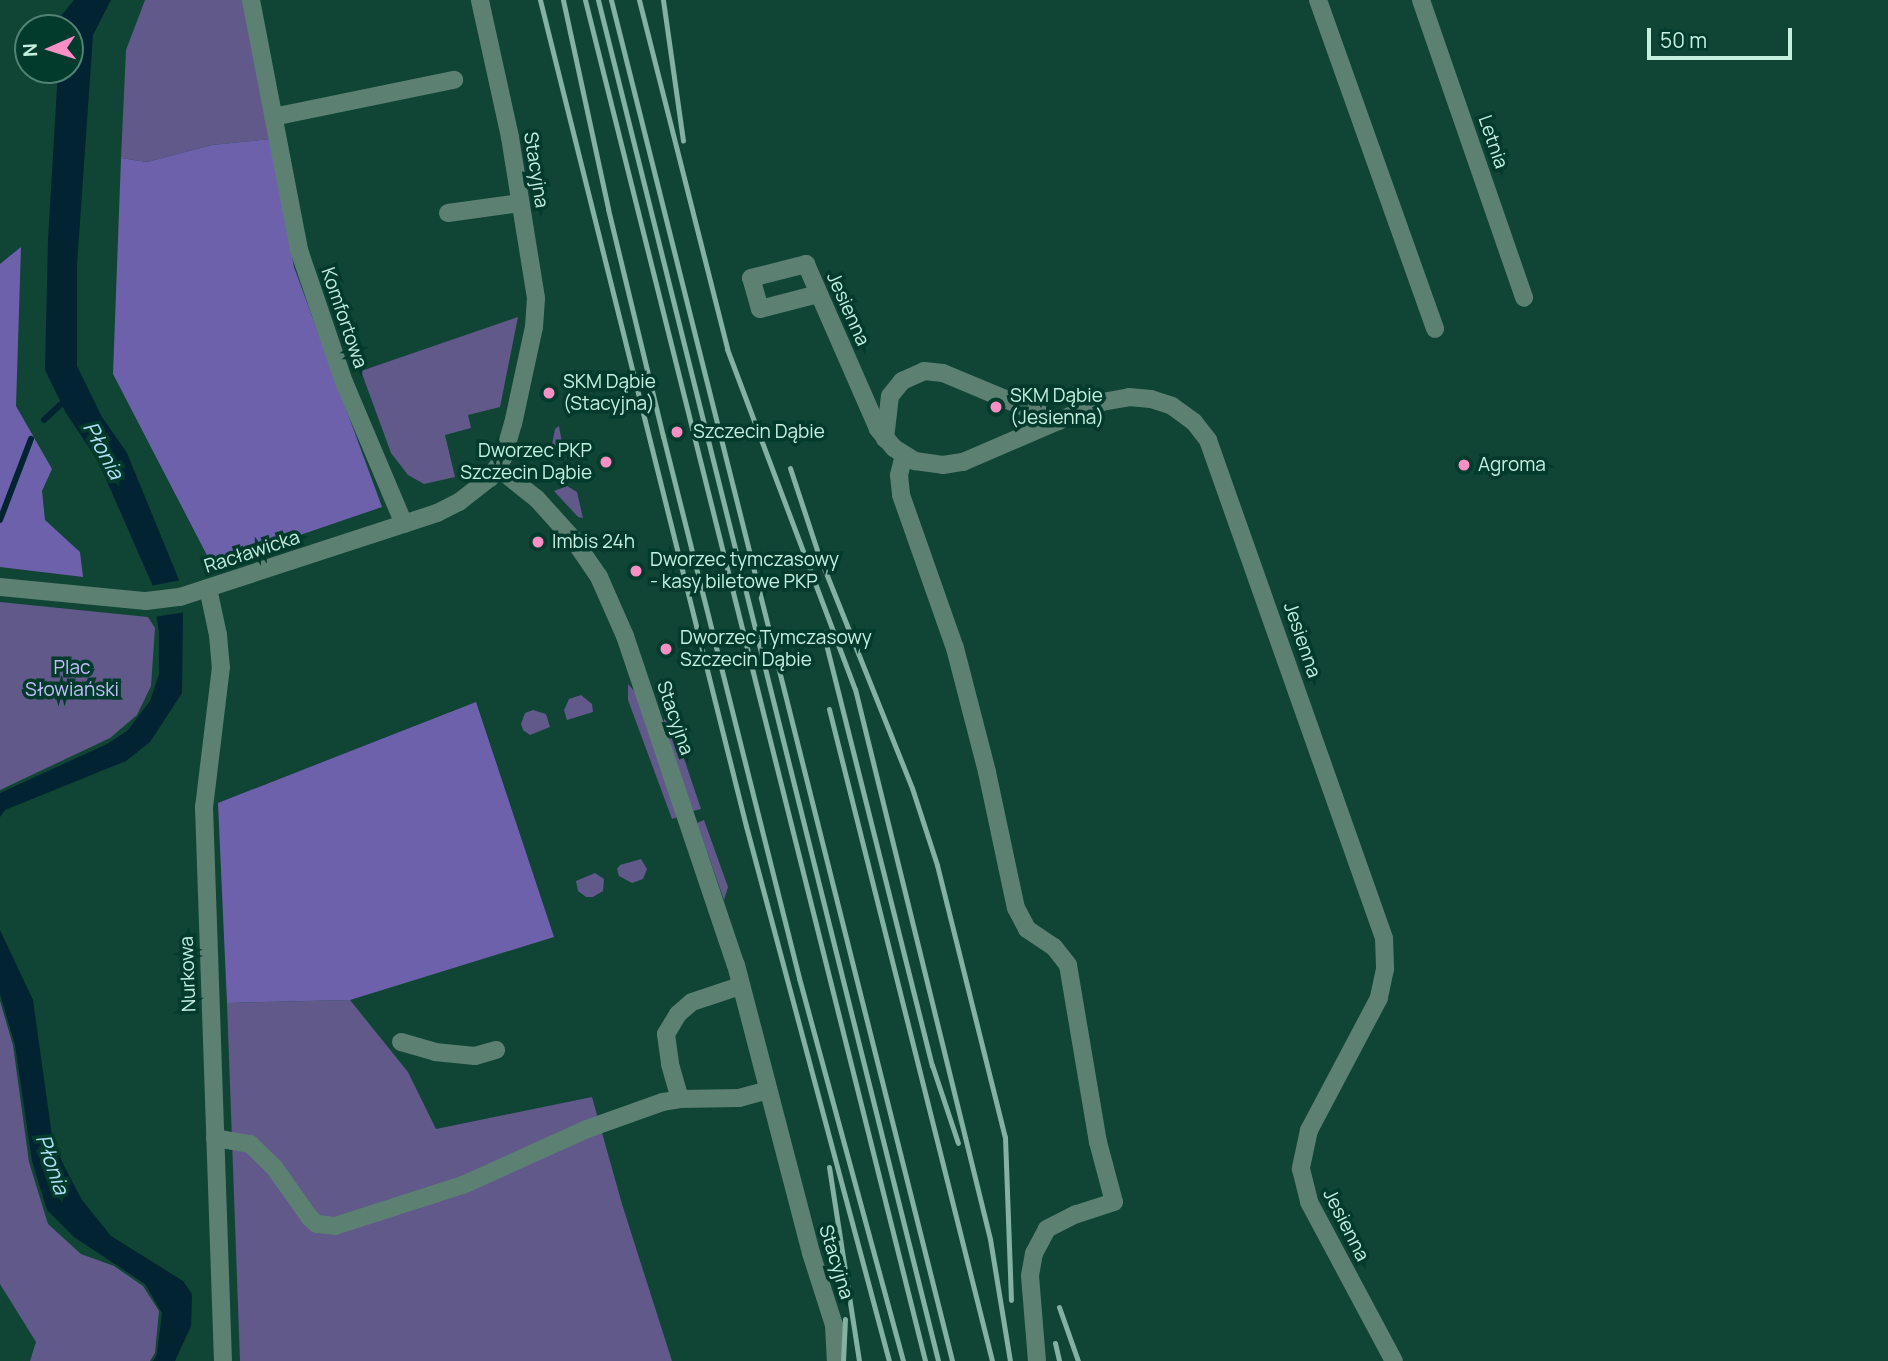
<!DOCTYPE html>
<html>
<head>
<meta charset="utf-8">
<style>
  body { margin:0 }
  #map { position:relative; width:1888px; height:1361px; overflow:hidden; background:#104435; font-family:Manrope,sans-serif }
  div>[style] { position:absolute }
  .green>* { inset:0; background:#60598a }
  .forest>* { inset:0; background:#6e61ac }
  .water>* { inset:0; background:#022331 }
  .pier>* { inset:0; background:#104435 }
  .stream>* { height:6px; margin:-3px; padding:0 3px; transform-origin:3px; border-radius:3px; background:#022331 }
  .minor>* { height:18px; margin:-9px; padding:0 9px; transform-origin:9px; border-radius:9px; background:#5c8072 }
  .rail>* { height:5px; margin:-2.5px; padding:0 2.5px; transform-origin:2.5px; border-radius:2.5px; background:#84b2a2 }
  .dots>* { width:19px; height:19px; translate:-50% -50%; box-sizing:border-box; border:4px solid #023a2b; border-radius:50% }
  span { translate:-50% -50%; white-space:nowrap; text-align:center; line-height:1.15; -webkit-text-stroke:7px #023a2b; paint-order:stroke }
  .street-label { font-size:19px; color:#c5f0e0 }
  .poi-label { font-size:19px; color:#c5f0e0 }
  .left { translate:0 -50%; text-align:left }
  .right { translate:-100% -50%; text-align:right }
  .park-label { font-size:19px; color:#c4bdfb }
  .water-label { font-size:21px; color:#b2e1f8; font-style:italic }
  .north { position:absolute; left:14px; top:14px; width:70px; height:70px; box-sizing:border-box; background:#023a2b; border:2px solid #508373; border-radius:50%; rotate:267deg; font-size:19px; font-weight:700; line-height:28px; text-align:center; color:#c5f0e0 }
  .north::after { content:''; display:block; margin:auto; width:24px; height:32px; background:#fb8fc5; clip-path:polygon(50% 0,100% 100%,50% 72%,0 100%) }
  .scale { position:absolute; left:1647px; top:28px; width:145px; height:32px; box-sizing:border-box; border:4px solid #c5f0e0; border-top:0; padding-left:9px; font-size:21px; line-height:24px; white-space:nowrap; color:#c5f0e0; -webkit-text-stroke:5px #023a2b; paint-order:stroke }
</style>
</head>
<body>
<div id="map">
  <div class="green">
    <div style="clip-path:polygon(145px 0,245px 0,271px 139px,212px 145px,147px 162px,121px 158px,126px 50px)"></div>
    <div style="clip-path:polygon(518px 317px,500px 407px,468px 415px,471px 428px,445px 435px,455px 477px,424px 484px,408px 475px,391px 453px,361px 371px)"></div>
    <div style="clip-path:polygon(559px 426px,563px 449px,550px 455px,555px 429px)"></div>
    <div style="clip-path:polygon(567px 486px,577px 492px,583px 518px,578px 517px,554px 491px)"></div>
    <div style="clip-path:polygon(0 602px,148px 617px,155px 628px,151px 686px,137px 715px,110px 738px,0 790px)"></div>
    <div style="clip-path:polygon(628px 684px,635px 692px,678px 817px,672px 819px,628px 700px)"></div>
    <div style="clip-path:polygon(581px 695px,592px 704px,593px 712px,567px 720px,564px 710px,569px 699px)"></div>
    <div style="clip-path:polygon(533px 710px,546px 714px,550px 727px,530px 735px,523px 730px,521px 724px,525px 713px)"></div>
    <div style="clip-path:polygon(668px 711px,701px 809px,693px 811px,663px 723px)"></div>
    <div style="clip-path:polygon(704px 820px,728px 887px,724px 900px,697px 823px)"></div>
    <div style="clip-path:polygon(641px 859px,647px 869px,643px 879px,632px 883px,619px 876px,617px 869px,620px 865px)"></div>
    <div style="clip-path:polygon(595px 873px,604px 879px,603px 891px,593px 897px,586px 897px,578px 891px,576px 881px)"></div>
    <div style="clip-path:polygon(350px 1000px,408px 1072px,436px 1129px,592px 1097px,622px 1204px,672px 1361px,240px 1361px,227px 1003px)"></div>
    <div style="clip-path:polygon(0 1001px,13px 1045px,29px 1162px,48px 1224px,81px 1254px,114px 1266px,143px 1286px,159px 1311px,155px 1353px,150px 1361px,30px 1361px,36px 1342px,0 1284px)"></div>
  </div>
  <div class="forest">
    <div style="clip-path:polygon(271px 139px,294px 267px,382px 507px,212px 565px,113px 374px,121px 158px,147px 162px,212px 145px)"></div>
    <div style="clip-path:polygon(21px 247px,16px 406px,52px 469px,42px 491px,45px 520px,80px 552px,83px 577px,0 567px,0 264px)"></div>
    <div style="clip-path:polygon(476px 702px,554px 937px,350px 1000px,227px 1003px,218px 803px)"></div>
  </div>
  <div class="water">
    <div style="clip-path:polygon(74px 0,111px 0,93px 35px,77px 265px,77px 366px,102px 417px,127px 453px,179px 580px,183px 612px,182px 693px,150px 742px,126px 761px,5px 810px,0 817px,0 793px,107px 744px,127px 731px,150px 701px,159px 674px,159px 633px,152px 584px,98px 461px,66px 413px,45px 370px,48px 240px,58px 70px,70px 70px,70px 28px,60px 28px,61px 16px)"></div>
    <div style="clip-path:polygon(0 930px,33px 1000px,52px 1136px,63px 1164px,82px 1200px,111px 1236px,183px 1281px,192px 1294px,191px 1326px,175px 1361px,153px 1361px,157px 1354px,162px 1313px,145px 1284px,74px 1237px,47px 1210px,32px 1161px,15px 1045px,0 994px)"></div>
  </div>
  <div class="pier">
    <div style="clip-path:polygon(182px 580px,186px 612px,154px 617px,149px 586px)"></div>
  </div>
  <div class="stream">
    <div style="left:44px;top:420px;width:23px;rotate:-43deg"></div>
    <div style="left:0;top:520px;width:87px;rotate:-69.1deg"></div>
  </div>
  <div class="minor">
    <div style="left:251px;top:0;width:255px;rotate:79.1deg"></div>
    <div style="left:299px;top:250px;width:139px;rotate:71.2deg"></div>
    <div style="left:344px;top:382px;width:154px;rotate:67.1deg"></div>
    <div style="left:1318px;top:0;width:349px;rotate:70.4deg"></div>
    <div style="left:1421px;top:0;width:315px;rotate:70.9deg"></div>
    <div style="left:273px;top:117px;width:185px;rotate:-11.6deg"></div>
    <div style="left:448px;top:213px;width:73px;rotate:-7.9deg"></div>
    <div style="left:818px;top:294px;width:60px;rotate:165.5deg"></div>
    <div style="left:760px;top:309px;width:32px;rotate:-106deg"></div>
    <div style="left:751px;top:278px;width:57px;rotate:-14.3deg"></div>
    <div style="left:806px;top:264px;width:180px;rotate:66.4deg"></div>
    <div style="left:878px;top:429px;width:25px;rotate:50deg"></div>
    <div style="left:894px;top:448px;width:25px;rotate:32deg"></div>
    <div style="left:915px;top:461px;width:28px;rotate:8deg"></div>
    <div style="left:943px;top:465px;width:20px;rotate:-9deg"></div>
    <div style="left:963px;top:462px;width:151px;rotate:-23.3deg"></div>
    <div style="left:1102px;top:402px;width:27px;rotate:-10deg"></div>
    <div style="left:1129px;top:397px;width:22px;rotate:5deg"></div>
    <div style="left:1151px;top:399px;width:22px;rotate:18deg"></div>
    <div style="left:1172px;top:406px;width:27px;rotate:36deg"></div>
    <div style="left:1194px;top:422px;width:23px;rotate:52deg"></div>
    <div style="left:1208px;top:440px;width:528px;rotate:70.54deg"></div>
    <div style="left:1384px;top:938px;width:31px;rotate:88deg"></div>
    <div style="left:1385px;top:969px;width:30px;rotate:102deg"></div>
    <div style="left:1379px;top:998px;width:149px;rotate:117.9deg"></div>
    <div style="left:1309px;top:1130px;width:40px;rotate:102deg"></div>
    <div style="left:1301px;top:1169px;width:34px;rotate:76deg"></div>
    <div style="left:1309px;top:1202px;width:180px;rotate:61.9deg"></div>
    <div style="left:885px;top:439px;width:43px;rotate:-83.4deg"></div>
    <div style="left:890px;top:396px;width:19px;rotate:-51deg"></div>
    <div style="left:902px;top:381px;width:24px;rotate:-24deg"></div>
    <div style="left:924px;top:371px;width:19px;rotate:6deg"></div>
    <div style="left:943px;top:373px;width:125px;rotate:22.7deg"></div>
    <div style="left:904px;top:455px;width:21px;rotate:104deg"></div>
    <div style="left:899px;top:475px;width:20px;rotate:84deg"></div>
    <div style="left:901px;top:495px;width:162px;rotate:70.6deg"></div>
    <div style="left:955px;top:648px;width:128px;rotate:75.5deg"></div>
    <div style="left:987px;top:772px;width:139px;rotate:78deg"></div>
    <div style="left:1016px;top:908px;width:24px;rotate:62deg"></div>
    <div style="left:1027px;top:929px;width:32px;rotate:34deg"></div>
    <div style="left:1054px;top:947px;width:23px;rotate:52deg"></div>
    <div style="left:1068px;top:965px;width:180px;rotate:80.4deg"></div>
    <div style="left:1098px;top:1142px;width:62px;rotate:75.1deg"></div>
    <div style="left:1114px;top:1202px;width:40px;rotate:162deg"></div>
    <div style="left:1076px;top:1214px;width:33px;rotate:153deg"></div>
    <div style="left:1047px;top:1229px;width:27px;rotate:118deg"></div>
    <div style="left:1034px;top:1253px;width:23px;rotate:100deg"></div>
    <div style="left:1030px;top:1276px;width:85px;rotate:85.3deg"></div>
    <div style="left:498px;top:468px;width:50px;rotate:38.5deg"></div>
    <div style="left:537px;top:499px;width:54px;rotate:48deg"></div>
    <div style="left:573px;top:539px;width:46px;rotate:55.6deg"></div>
    <div style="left:599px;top:577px;width:64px;rotate:66.2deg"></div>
    <div style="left:625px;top:636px;width:347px;rotate:71.4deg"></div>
    <div style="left:736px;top:965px;width:298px;rotate:75.4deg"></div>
    <div style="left:811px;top:1253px;width:76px;rotate:72.3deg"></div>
    <div style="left:834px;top:1325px;width:36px;rotate:87deg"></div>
    <div style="left:0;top:587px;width:147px;rotate:5.5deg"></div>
    <div style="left:146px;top:601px;width:34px;rotate:-7deg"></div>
    <div style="left:180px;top:597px;width:270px;rotate:-18.1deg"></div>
    <div style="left:437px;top:513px;width:25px;rotate:-27deg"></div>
    <div style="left:459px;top:502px;width:39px;rotate:-38deg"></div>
    <div style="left:490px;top:478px;width:24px;rotate:-57deg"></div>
    <div style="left:503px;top:458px;width:35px;rotate:-74deg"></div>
    <div style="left:513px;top:424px;width:99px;rotate:-77.8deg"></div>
    <div style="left:534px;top:327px;width:29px;rotate:-86deg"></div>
    <div style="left:536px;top:298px;width:163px;rotate:-99.2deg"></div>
    <div style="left:510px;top:137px;width:140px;rotate:-102.4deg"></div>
    <div style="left:208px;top:588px;width:48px;rotate:78deg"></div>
    <div style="left:218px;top:635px;width:32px;rotate:85deg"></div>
    <div style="left:221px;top:667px;width:141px;rotate:96.9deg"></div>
    <div style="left:204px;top:807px;width:554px;rotate:88.04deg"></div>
    <div style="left:401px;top:1042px;width:35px;rotate:16deg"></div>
    <div style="left:435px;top:1052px;width:40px;rotate:5.7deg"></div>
    <div style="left:475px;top:1056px;width:22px;rotate:-16deg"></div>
    <div style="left:680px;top:1099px;width:37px;rotate:-106deg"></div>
    <div style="left:670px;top:1063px;width:29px;rotate:-98deg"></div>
    <div style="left:666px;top:1034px;width:23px;rotate:-59deg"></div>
    <div style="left:678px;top:1014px;width:18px;rotate:-41deg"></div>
    <div style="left:692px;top:1002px;width:51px;rotate:-18.4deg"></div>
    <div style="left:215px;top:1138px;width:36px;rotate:10deg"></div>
    <div style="left:250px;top:1144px;width:33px;rotate:44deg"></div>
    <div style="left:274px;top:1167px;width:62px;rotate:54.8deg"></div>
    <div style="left:310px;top:1218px;width:9px;rotate:41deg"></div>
    <div style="left:317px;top:1224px;width:18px;rotate:6deg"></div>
    <div style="left:335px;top:1226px;width:134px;rotate:-17.8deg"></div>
    <div style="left:463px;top:1185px;width:136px;rotate:-24.3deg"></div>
    <div style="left:587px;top:1129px;width:81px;rotate:-19.6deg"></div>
    <div style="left:663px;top:1102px;width:17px;rotate:-10deg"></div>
    <div style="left:680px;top:1099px;width:59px;rotate:-1deg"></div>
    <div style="left:739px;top:1098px;width:30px;rotate:-15deg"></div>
  </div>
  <div class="rail">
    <div style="left:540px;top:0;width:851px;rotate:76deg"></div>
    <div style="left:746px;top:826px;width:554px;rotate:75.04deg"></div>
    <div style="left:563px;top:0;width:214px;rotate:77.8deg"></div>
    <div style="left:608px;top:209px;width:234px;rotate:76.4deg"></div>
    <div style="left:663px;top:436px;width:559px;rotate:75.91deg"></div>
    <div style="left:799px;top:978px;width:397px;rotate:74.8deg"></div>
    <div style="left:585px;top:0;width:1403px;rotate:75.97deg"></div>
    <div style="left:598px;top:0;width:1403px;rotate:75.97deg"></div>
    <div style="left:611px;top:0;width:1403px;rotate:75.93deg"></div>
    <div style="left:639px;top:0;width:360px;rotate:75.8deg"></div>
    <div style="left:727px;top:349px;width:363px;rotate:69.4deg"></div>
    <div style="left:855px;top:689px;width:566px;rotate:76.21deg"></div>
    <div style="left:990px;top:1239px;width:124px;rotate:80.7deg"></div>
    <div style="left:663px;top:0;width:142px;rotate:81.9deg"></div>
    <div style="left:790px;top:468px;width:89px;rotate:71.8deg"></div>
    <div style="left:818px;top:553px;width:253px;rotate:68.2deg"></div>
    <div style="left:912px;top:788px;width:81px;rotate:72deg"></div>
    <div style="left:937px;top:865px;width:280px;rotate:76deg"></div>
    <div style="left:1005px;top:1137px;width:163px;rotate:87.9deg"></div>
    <div style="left:823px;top:632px;width:447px;rotate:75.9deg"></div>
    <div style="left:932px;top:1065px;width:82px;rotate:71.6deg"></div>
    <div style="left:829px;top:709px;width:672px;rotate:75.96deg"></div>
    <div style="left:829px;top:1167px;width:196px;rotate:81.2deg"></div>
    <div style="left:1059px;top:1307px;width:57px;rotate:70.6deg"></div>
    <div style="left:1055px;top:1343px;width:18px;rotate:77deg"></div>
    <div style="left:843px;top:1361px;width:42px;rotate:-87.3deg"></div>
  </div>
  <div class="dots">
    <div style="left:549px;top:393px;background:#fb8fc5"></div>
    <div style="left:996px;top:407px;background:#fb8fc5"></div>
    <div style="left:677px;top:432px;background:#fb8fc5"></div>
    <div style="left:606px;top:462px;background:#fb8fc5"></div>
    <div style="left:1464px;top:465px;background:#fb8fc5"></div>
    <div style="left:538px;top:542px;background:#fb8fc5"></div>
    <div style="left:636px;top:571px;background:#fb8fc5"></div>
    <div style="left:666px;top:649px;background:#fb8fc5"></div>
  </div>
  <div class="street-label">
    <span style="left:1493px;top:142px;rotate:71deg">Letnia</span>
    <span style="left:536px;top:170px;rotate:81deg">Stacyjna</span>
    <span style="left:848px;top:309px;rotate:66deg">Jesienna</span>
    <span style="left:344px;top:318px;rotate:71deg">Komfortowa</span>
    <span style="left:252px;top:552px;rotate:-18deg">Racławicka</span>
    <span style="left:1302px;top:640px;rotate:71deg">Jesienna</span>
    <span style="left:675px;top:718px;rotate:71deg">Stacyjna</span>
    <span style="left:188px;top:974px;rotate:-92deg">Nurkowa</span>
    <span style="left:1346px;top:1225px;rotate:63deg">Jesienna</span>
    <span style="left:836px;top:1262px;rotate:73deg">Stacyjna</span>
  </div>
  <div class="poi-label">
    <span class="left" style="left:563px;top:393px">SKM Dąbie<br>(Stacyjna)</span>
    <span class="left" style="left:1010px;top:407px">SKM Dąbie<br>(Jesienna)</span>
    <span class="left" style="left:693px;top:432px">Szczecin Dąbie</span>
    <span class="right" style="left:592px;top:462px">Dworzec PKP<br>Szczecin Dąbie</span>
    <span class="left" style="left:1478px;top:465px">Agroma</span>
    <span class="left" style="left:552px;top:542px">Imbis 24h</span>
    <span class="left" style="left:650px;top:571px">Dworzec tymczasowy<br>- kasy biletowe PKP</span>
    <span class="left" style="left:680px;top:649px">Dworzec Tymczasowy<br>Szczecin Dąbie</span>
  </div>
  <div class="park-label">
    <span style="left:72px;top:679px">Plac<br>Słowiański</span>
  </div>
  <div class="water-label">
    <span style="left:104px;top:450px;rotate:62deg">Płonia</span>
    <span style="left:53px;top:1164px;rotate:71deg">Płonia</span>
  </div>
  <div class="north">N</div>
  <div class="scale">50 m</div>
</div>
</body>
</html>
